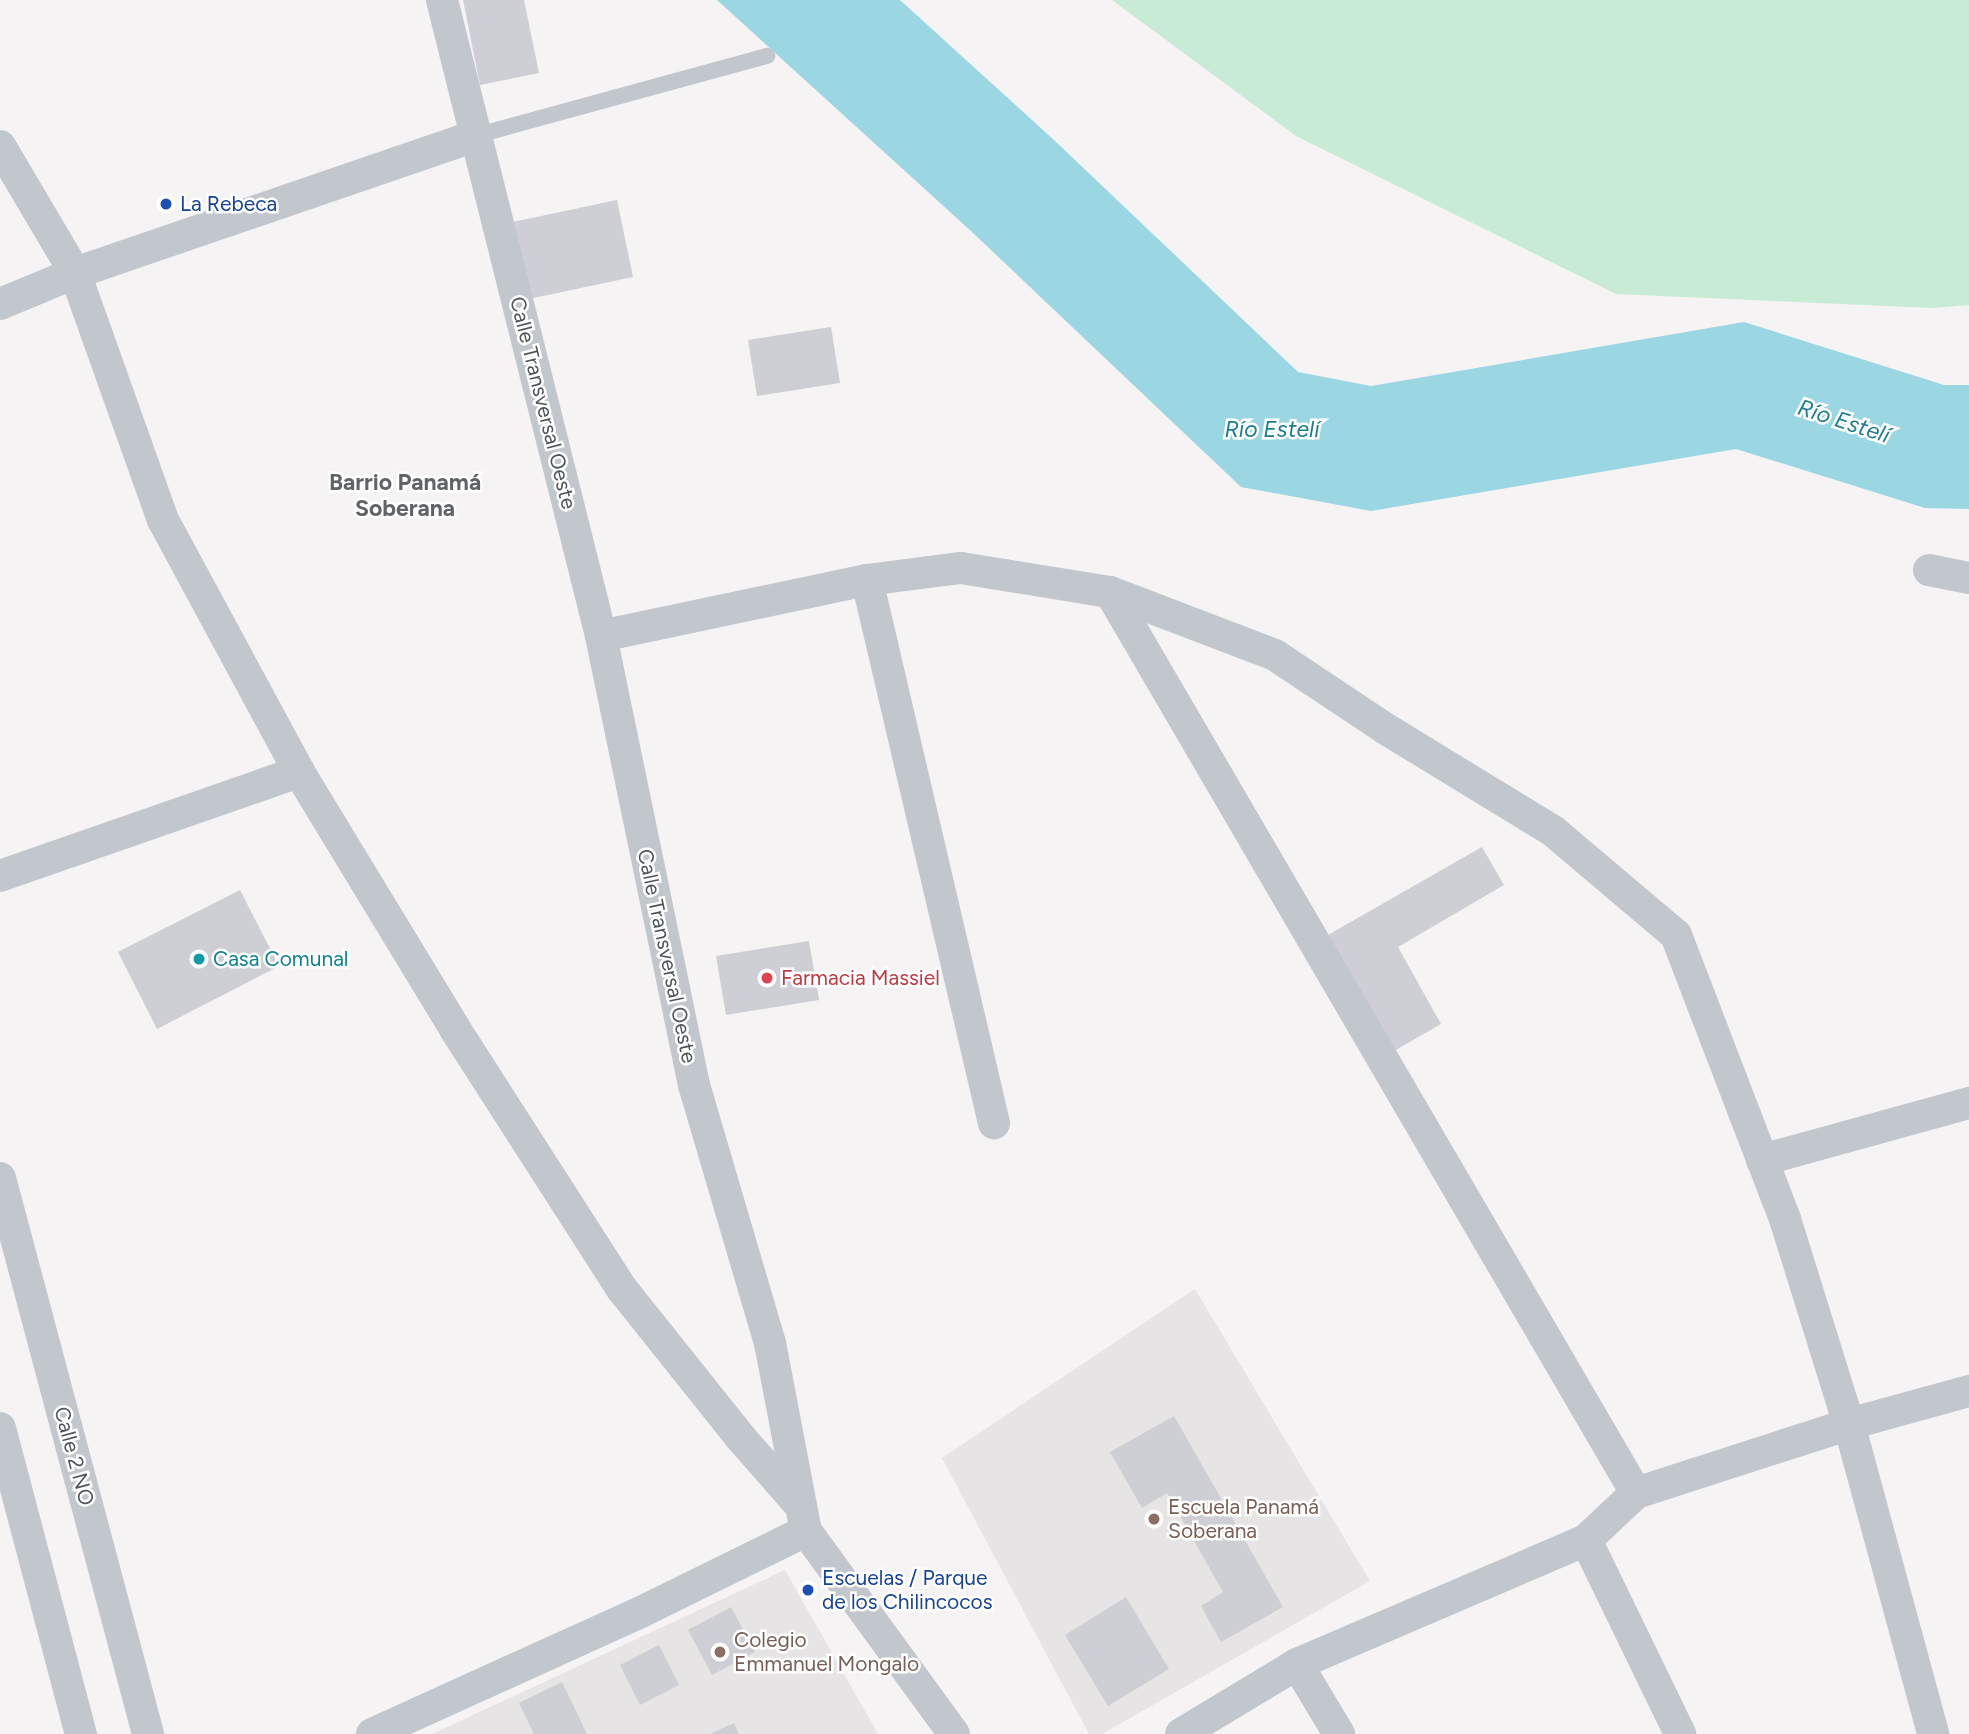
<!DOCTYPE html>
<html>
<head>
<meta charset="utf-8">
<style>
  body { margin:0 }
  #map { position:relative; width:1969px; height:1734px; overflow:hidden; background:#f5f3f3; font-family:Figtree,sans-serif }
  div>[style] { position:absolute }
  .education>* { inset:0; background:#e6e4e4 }
  .green>* { inset:0; background:#c8ebd5 }
  .water>* { inset:0; background:#9bd6e3 }
  .building>* { inset:0; background:#cdcfd4 }
  .lane>* { height:16px; margin:-8px; padding:0 8px; transform-origin:8px; border-radius:8px; background:#c1c7cd }
  .street>* { height:32px; margin:-16px; padding:0 16px; transform-origin:16px; border-radius:16px; background:#c1c7cd }
  .dots>* { width:19px; height:19px; translate:-50% -50%; box-sizing:border-box; border:4px solid #fff; border-radius:50% }
  span { translate:-50% -50%; white-space:nowrap; text-align:center; line-height:1.15; -webkit-text-stroke:5px #fff; paint-order:stroke }
  .transit-label { font-size:21px; color:#164399 }
  .left { translate:0 -50%; text-align:left }
  .street-label { font-size:21px; color:#4d565e }
  .culture-label { font-size:21px; color:#0d838f }
  .health-label { font-size:21px; color:#be3a42 }
  .education-label { font-size:21px; color:#785e54 }
  .water-label { font-size:23px; color:#1e7c90; font-style:italic }
  .neighbourhood-label { font-size:23px; color:#606367; font-weight:700 }
</style>
</head>
<body>
<div id="map">
  <div class="education">
    <div style="clip-path:polygon(1195px 1289px,1370px 1581px,1102px 1734px,1089px 1734px,942px 1458px)"></div>
    <div style="clip-path:polygon(785px 1570px,878px 1734px,432px 1734px)"></div>
  </div>
  <div class="green">
    <div style="clip-path:polygon(1112px 0,1969px 0,1969px 305px,1933px 308px,1616px 294px,1296px 136px)"></div>
  </div>
  <div class="water">
    <div style="clip-path:polygon(717px 0,900px 0,1055px 141px,1298px 372px,1371px 386px,1744px 322px,1944px 385px,1969px 385px,1969px 509px,1925px 508px,1736px 449px,1371px 511px,1241px 487px,972px 232px)"></div>
  </div>
  <div class="building">
    <div style="clip-path:polygon(463px 0,524px 0,539px 73px,480px 85px)"></div>
    <div style="clip-path:polygon(617px 200px,633px 277px,524px 300px,508px 223px)"></div>
    <div style="clip-path:polygon(831px 327px,840px 383px,757px 396px,748px 340px)"></div>
    <div style="clip-path:polygon(1482px 847px,1504px 885px,1398px 947px,1441px 1024px,1387px 1055px,1321px 939px)"></div>
    <div style="clip-path:polygon(240px 890px,279px 966px,157px 1029px,118px 952px)"></div>
    <div style="clip-path:polygon(809px 941px,819px 1000px,726px 1015px,716px 956px)"></div>
    <div style="clip-path:polygon(1174px 1416px,1283px 1607px,1221px 1642px,1201px 1606px,1223px 1592px,1167px 1493px,1142px 1508px,1110px 1452px)"></div>
    <div style="clip-path:polygon(1126px 1597px,1169px 1669px,1108px 1706px,1065px 1635px)"></div>
    <div style="clip-path:polygon(731px 1607px,755px 1652px,712px 1675px,688px 1630px)"></div>
    <div style="clip-path:polygon(659px 1645px,679px 1685px,640px 1705px,620px 1665px)"></div>
    <div style="clip-path:polygon(562px 1682px,587px 1734px,534px 1734px,519px 1703px)"></div>
    <div style="clip-path:polygon(734px 1723px,739px 1734px,710px 1734px)"></div>
  </div>
  <div class="lane">
    <div style="left:478px;top:135px;width:300px;rotate:-15.3deg"></div>
  </div>
  <div class="street">
    <div style="left:442px;top:0;width:656px;rotate:75.96deg"></div>
    <div style="left:601px;top:636px;width:459px;rotate:78.3deg"></div>
    <div style="left:694px;top:1085px;width:269px;rotate:73.6deg"></div>
    <div style="left:770px;top:1343px;width:191px;rotate:79.2deg"></div>
    <div style="left:806px;top:1531px;width:251px;rotate:53.9deg"></div>
    <div style="left:0;top:146px;width:147px;rotate:59.4deg"></div>
    <div style="left:75px;top:273px;width:262px;rotate:70.4deg"></div>
    <div style="left:163px;top:520px;width:286px;rotate:61.6deg"></div>
    <div style="left:299px;top:772px;width:301px;rotate:58.7deg"></div>
    <div style="left:455px;top:1029px;width:309px;rotate:57.3deg"></div>
    <div style="left:622px;top:1289px;width:191px;rotate:51.4deg"></div>
    <div style="left:741px;top:1438px;width:88px;rotate:48.7deg"></div>
    <div style="left:0;top:304px;width:81px;rotate:-22.5deg"></div>
    <div style="left:75px;top:273px;width:426px;rotate:-18.9deg"></div>
    <div style="left:1929px;top:570px;width:41px;rotate:11.3deg"></div>
    <div style="left:867px;top:580px;width:558px;rotate:76.84deg"></div>
    <div style="left:1110px;top:592px;width:1043px;rotate:59.72deg"></div>
    <div style="left:601px;top:636px;width:272px;rotate:-11.9deg"></div>
    <div style="left:867px;top:580px;width:95px;rotate:-7.3deg"></div>
    <div style="left:961px;top:568px;width:151px;rotate:9.2deg"></div>
    <div style="left:1110px;top:592px;width:177px;rotate:20.9deg"></div>
    <div style="left:1275px;top:655px;width:133px;rotate:33.7deg"></div>
    <div style="left:1386px;top:729px;width:196px;rotate:31.4deg"></div>
    <div style="left:1553px;top:831px;width:161px;rotate:40.2deg"></div>
    <div style="left:1676px;top:935px;width:304px;rotate:69deg"></div>
    <div style="left:1785px;top:1219px;width:215px;rotate:72.7deg"></div>
    <div style="left:1849px;top:1424px;width:321px;rotate:74.8deg"></div>
    <div style="left:0;top:876px;width:317px;rotate:-19.2deg"></div>
    <div style="left:1762px;top:1160px;width:215px;rotate:-15.4deg"></div>
    <div style="left:0;top:1178px;width:575px;rotate:75.09deg"></div>
    <div style="left:0;top:1428px;width:317px;rotate:75.2deg"></div>
    <div style="left:1586px;top:1540px;width:216px;rotate:64.1deg"></div>
    <div style="left:1297px;top:1664px;width:82px;rotate:59deg"></div>
    <div style="left:372px;top:1734px;width:293px;rotate:-24.4deg"></div>
    <div style="left:639px;top:1613px;width:186px;rotate:-26.2deg"></div>
    <div style="left:1181px;top:1734px;width:135px;rotate:-31.1deg"></div>
    <div style="left:1297px;top:1664px;width:314px;rotate:-23.2deg"></div>
    <div style="left:1586px;top:1540px;width:69px;rotate:-43.2deg"></div>
    <div style="left:1636px;top:1493px;width:224px;rotate:-17.9deg"></div>
    <div style="left:1849px;top:1424px;width:124px;rotate:-15.4deg"></div>
  </div>
  <div class="dots">
    <div style="left:166px;top:204px;background:#1a4fb4"></div>
    <div style="left:199px;top:959px;background:#0f9aa8"></div>
    <div style="left:767px;top:978px;background:#e0444e"></div>
    <div style="left:1154px;top:1519px;background:#8d6e63"></div>
    <div style="left:808px;top:1590px;background:#1a4fb4"></div>
    <div style="left:720px;top:1652px;background:#8d6e63"></div>
  </div>
  <div class="transit-label">
    <span class="left" style="left:180px;top:204px">La Rebeca</span>
    <span class="left" style="left:822px;top:1590px">Escuelas / Parque<br>de los Chilincocos</span>
  </div>
  <div class="street-label">
    <span style="left:543px;top:403px;rotate:76deg">Calle Transversal Oeste</span>
    <span style="left:667px;top:956px;rotate:78deg">Calle Transversal Oeste</span>
    <span style="left:74px;top:1456px;rotate:75deg">Calle 2 NO</span>
  </div>
  <div class="culture-label">
    <span class="left" style="left:213px;top:959px">Casa Comunal</span>
  </div>
  <div class="health-label">
    <span class="left" style="left:781px;top:978px">Farmacia Massiel</span>
  </div>
  <div class="education-label">
    <span class="left" style="left:1168px;top:1519px">Escuela Panamá<br>Soberana</span>
    <span class="left" style="left:734px;top:1652px">Colegio<br>Emmanuel Mongalo</span>
  </div>
  <div class="water-label">
    <span style="left:1844px;top:421px;rotate:18deg">Río Estelí</span>
    <span style="left:1272px;top:429px">Río Estelí</span>
  </div>
  <div class="neighbourhood-label">
    <span style="left:405px;top:495px">Barrio Panamá<br>Soberana</span>
  </div>
</div>
</body>
</html>
